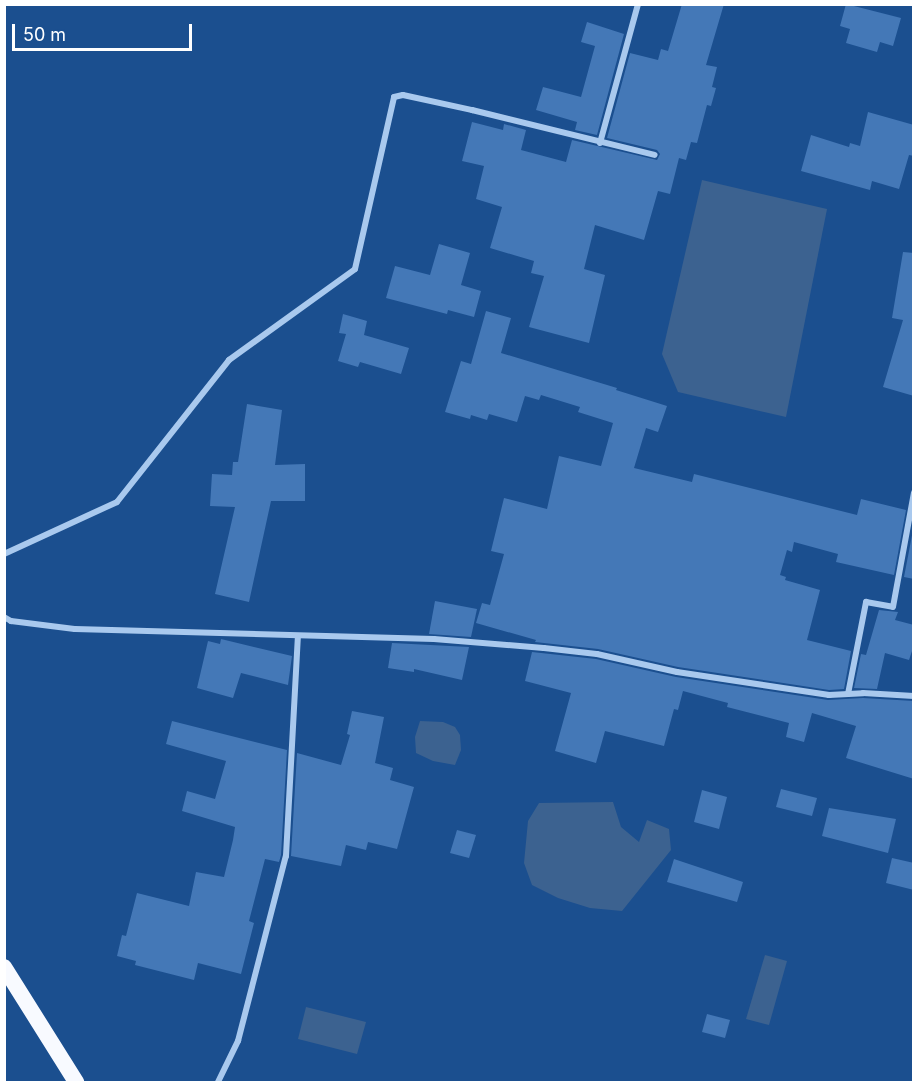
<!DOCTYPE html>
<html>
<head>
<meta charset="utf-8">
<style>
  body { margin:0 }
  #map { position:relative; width:918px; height:1087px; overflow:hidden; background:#1b4f8f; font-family:Inter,sans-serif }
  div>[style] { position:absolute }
  .water>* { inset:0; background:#3c6290 }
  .building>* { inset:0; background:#4478b7 }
  .minor>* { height:6px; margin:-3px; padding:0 3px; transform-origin:3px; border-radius:3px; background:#a9c9ee }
  .trunk>* { height:16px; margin:-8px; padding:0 8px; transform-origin:8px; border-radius:8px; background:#f8faff }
  span { translate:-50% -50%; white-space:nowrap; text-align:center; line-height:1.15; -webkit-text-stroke:4.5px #1b4f8f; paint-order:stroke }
  .frame { position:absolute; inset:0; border:6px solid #fff; pointer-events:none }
  .scale { position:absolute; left:12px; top:24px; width:180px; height:27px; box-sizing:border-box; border:3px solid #fff; border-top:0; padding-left:8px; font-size:18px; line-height:21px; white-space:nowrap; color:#fff; -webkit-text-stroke:4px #1b4f8f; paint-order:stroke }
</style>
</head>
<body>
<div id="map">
  <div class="water">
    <div style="clip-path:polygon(702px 180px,827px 209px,786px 417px,678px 392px,662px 354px)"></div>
    <div style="clip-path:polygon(420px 721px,443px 722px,455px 727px,460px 735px,461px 750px,455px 765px,433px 761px,416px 753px,415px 737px)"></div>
    <div style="clip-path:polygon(613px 802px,621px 827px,639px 842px,647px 820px,669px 829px,671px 850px,622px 911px,590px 908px,558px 898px,532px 885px,524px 863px,528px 821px,539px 803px)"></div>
    <div style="clip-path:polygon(765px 955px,787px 961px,769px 1025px,746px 1019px)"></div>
    <div style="clip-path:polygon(306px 1007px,366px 1022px,357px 1054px,298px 1039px)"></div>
  </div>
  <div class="building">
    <div style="clip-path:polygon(682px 4px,724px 4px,706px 65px,717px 67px,712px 87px,716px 88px,711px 106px,707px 105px,697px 143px,691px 142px,686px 160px,679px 158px,670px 194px,658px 191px,644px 240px,595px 225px,584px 269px,605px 275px,589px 343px,529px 327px,544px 276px,531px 273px,534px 261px,490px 248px,502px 207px,476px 199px,484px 166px,462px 161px,472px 122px,503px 130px,504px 124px,526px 130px,521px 150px,566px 162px,572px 140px,657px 160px,660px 154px,657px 150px,607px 138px,630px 53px,658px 60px,661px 49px,668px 51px)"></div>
    <div style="clip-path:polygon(846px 4px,901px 18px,893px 46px,880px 42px,877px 52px,846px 43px,850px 29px,840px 26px)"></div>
    <div style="clip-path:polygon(587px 22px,624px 34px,597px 135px,575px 130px,577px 122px,536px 110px,543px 87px,581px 97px,595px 46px,581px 42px)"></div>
    <div style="clip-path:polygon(868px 112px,914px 125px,914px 156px,909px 155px,899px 189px,872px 181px,870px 190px,801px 171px,811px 135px,849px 147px,850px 143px,860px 146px)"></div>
    <div style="clip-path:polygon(439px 244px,470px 253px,461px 285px,481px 291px,474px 317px,448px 310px,447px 314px,386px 298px,395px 266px,430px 275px)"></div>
    <div style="clip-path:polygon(903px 252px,914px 253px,914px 396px,883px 387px,903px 320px,892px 318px)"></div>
    <div style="clip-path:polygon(486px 311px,511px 318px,501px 353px,617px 388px,616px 390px,667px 406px,658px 432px,646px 428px,634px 468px,692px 482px,694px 474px,857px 515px,861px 499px,906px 510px,894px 575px,836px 562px,838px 554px,794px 542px,792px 552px,787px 550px,780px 575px,786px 577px,785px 580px,820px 590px,807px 640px,851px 651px,844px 689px,829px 690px,678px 667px,598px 649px,535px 642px,536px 640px,476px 623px,482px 603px,490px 605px,504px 554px,491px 551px,504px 498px,547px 509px,559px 456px,601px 466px,613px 423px,578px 412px,580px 407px,541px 395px,539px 400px,525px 396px,517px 422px,489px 414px,487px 420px,471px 415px,470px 419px,445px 412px,461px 361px,471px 364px)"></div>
    <div style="clip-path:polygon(343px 314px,367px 321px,364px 335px,409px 348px,401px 374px,360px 362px,358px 367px,338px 361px,346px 334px,339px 333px)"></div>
    <div style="clip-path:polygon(247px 404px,282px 410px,275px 465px,305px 464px,305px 501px,271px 501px,249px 602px,215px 594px,235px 507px,210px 506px,212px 474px,232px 475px,233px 462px,238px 462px)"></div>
    <div style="clip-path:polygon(914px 525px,914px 579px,904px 577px)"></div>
    <div style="clip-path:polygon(435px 601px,477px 609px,471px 637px,429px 634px)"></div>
    <div style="clip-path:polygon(879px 610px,898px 612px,895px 620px,914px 625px,914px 645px,909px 660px,885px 653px,877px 689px,854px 688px,861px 654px,866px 655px)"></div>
    <div style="clip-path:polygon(221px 639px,292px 656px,288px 685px,241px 673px,233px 698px,197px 688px,208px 641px,220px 644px)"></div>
    <div style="clip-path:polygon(392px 643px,469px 647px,462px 680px,414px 669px,414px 672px,388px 668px)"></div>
    <div style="clip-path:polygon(532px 652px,596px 659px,676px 677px,828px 700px,863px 698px,914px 701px,914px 779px,846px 758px,856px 726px,812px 713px,804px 742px,786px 737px,789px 723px,727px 707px,728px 703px,683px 691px,678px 710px,674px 709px,664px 746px,605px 731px,596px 763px,555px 751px,571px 693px,525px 681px)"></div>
    <div style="clip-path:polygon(352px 711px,384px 717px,375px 763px,393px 768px,390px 780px,414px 787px,397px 849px,368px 842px,366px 850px,346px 845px,341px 866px,291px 856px,297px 753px,341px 765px,350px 735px,347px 734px)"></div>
    <div style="clip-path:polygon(172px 721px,287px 750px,281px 855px,279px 862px,265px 859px,249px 921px,254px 923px,241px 974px,198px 963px,194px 980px,135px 965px,136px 961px,117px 956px,122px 935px,126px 936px,137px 893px,189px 906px,196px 872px,224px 877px,233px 840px,235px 827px,182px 811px,187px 791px,215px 799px,226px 761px,166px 744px)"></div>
    <div style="clip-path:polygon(781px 789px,817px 798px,812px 816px,776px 807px)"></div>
    <div style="clip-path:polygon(702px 790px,727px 797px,719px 829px,694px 822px)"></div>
    <div style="clip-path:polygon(829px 808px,896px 819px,888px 853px,822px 836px)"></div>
    <div style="clip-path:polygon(457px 830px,476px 835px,469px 858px,450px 853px)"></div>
    <div style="clip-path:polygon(892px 858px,914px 863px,914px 890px,886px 883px)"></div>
    <div style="clip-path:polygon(674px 859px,743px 882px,737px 902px,667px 882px)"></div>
    <div style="clip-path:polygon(707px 1014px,730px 1020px,725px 1038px,702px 1032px)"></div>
  </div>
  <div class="minor">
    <div style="left:600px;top:143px;width:144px;rotate:-74.7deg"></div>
    <div style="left:4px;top:554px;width:124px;rotate:-24.7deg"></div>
    <div style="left:117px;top:502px;width:181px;rotate:-51.7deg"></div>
    <div style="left:229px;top:360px;width:155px;rotate:-35.8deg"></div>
    <div style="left:355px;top:269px;width:176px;rotate:-77.2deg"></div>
    <div style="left:394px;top:97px;width:9px;rotate:-13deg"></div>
    <div style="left:403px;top:95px;width:71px;rotate:12.3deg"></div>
    <div style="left:472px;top:110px;width:188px;rotate:13.8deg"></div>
    <div style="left:4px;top:617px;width:8px;rotate:30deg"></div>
    <div style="left:11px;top:621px;width:64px;rotate:7.1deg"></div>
    <div style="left:75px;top:629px;width:359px;rotate:1.6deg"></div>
    <div style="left:434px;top:639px;width:110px;rotate:4.7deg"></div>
    <div style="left:544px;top:648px;width:53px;rotate:6.5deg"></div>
    <div style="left:597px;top:654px;width:82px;rotate:12.7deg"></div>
    <div style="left:677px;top:672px;width:154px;rotate:8.6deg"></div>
    <div style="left:829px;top:695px;width:34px;rotate:-3deg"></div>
    <div style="left:863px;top:693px;width:51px;rotate:3.4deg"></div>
    <div style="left:848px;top:694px;width:94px;rotate:-78.9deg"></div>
    <div style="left:866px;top:602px;width:27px;rotate:10deg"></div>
    <div style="left:893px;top:607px;width:116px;rotate:-79.6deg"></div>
    <div style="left:218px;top:1082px;width:46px;rotate:-64deg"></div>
    <div style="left:238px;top:1041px;width:191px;rotate:-75.5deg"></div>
    <div style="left:286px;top:856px;width:220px;rotate:-86.9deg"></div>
  </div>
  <div class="trunk">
    <div style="left:4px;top:967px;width:136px;rotate:57.9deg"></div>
  </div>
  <div class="frame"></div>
  <div class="scale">50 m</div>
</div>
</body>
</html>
